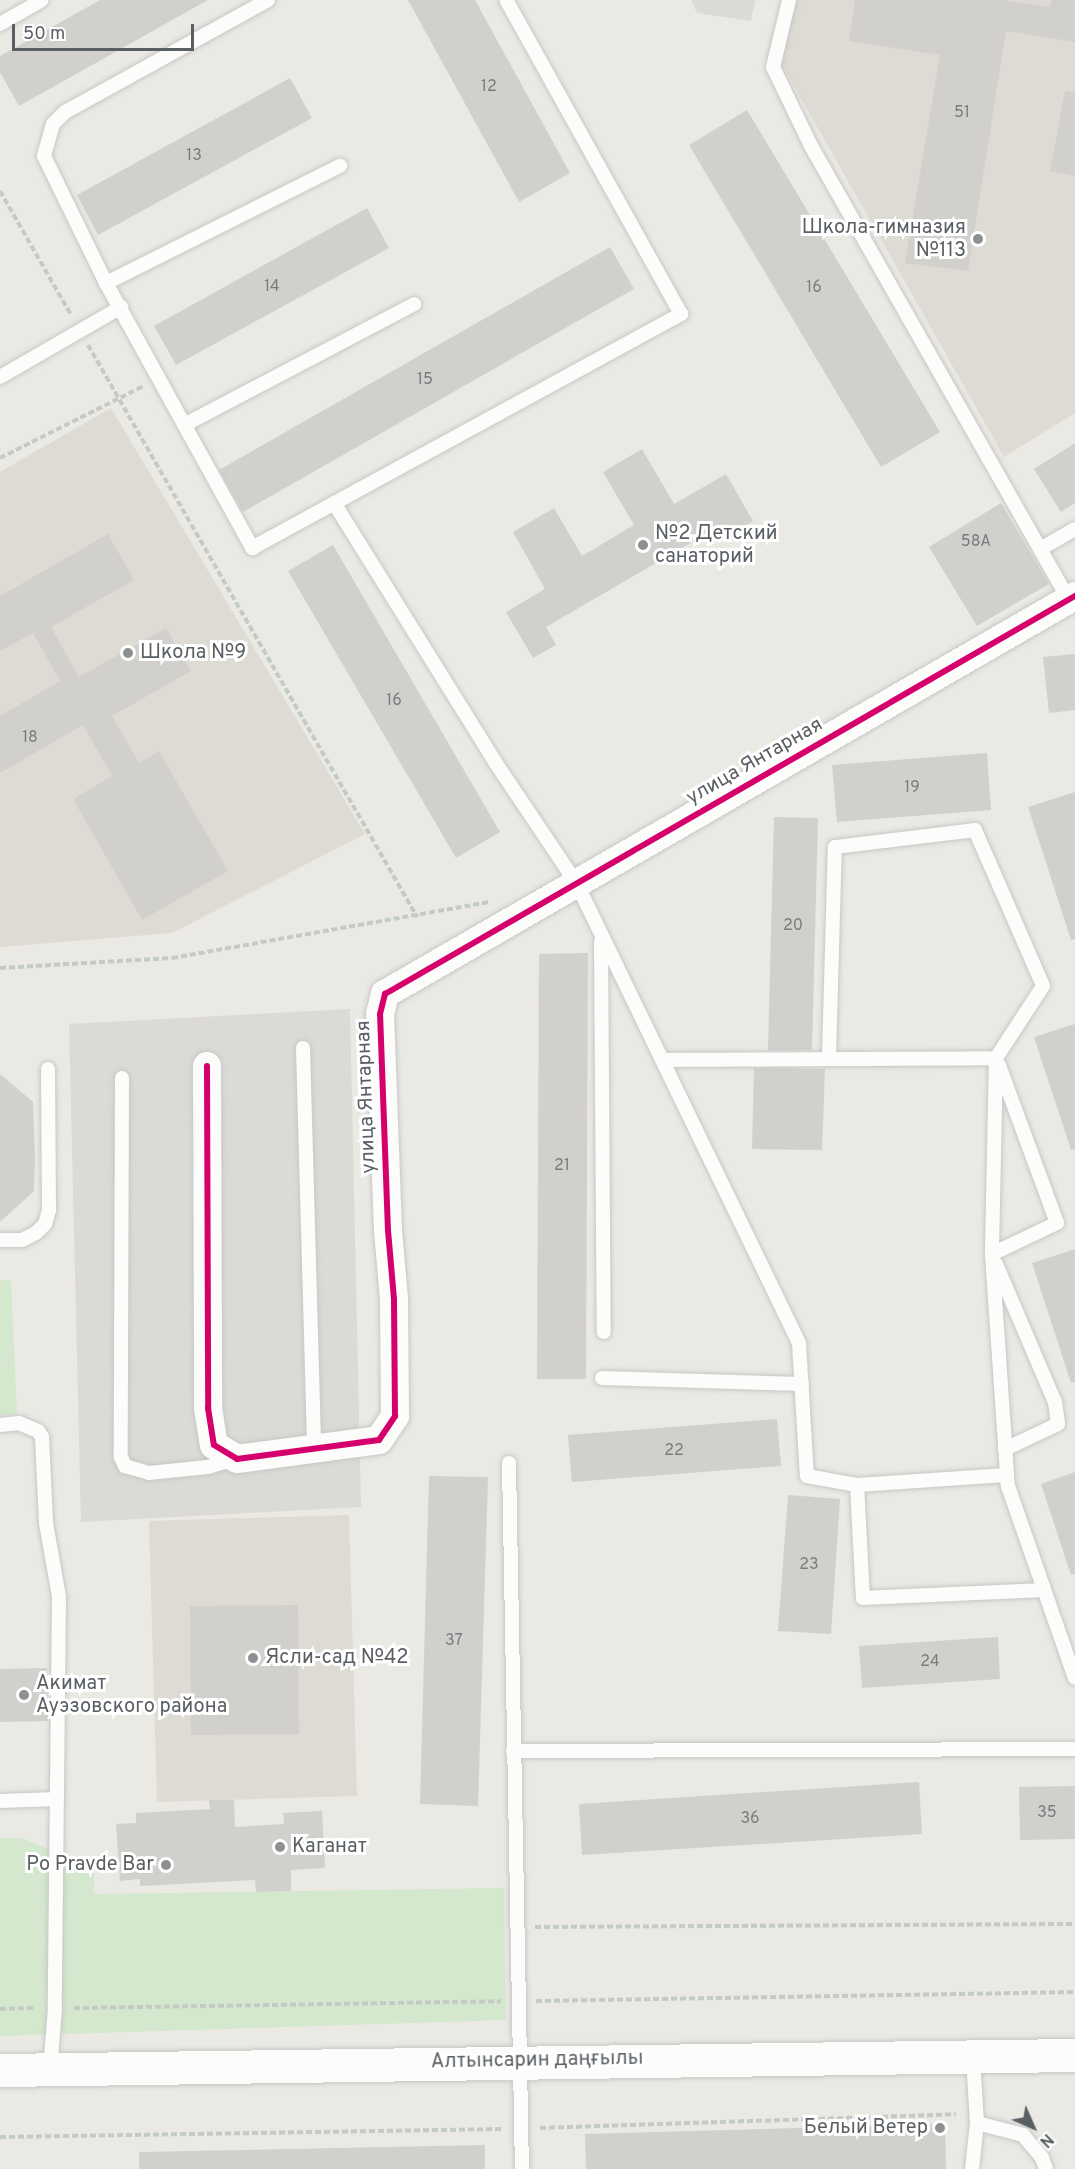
<!DOCTYPE html>
<html>
<head>
<meta charset="utf-8">
<style>
  body { margin:0 }
  #map { position:relative; width:1075px; height:2169px; overflow:hidden; background:#ebe9e4; font-family:Overpass,sans-serif }
  div>[style] { position:absolute }
  .industrial>* { inset:0; background:#dcdad5 }
  .education>* { inset:0; background:#dedbd4 }
  .green>* { inset:0; background:#d3e8cd }
  .building>* { inset:0; background:#d1d0cd }
  .path>* { height:4px; margin-top:-2px; transform-origin:0; background:repeating-linear-gradient(90deg,#c4cbc7 0 6px,transparent 0 9px) }
  .roads { filter:drop-shadow(0 0 2px #c7c7c7) drop-shadow(0 0 2px #c7c7c7) }
  .lane>* { height:14px; margin:-7px; padding:0 7px; transform-origin:7px; border-radius:7px; background:#fcfcfb }
  .street>* { height:28px; margin:-14px; padding:0 14px; transform-origin:14px; border-radius:14px; background:#fcfcfb }
  .secondary>* { height:33px; margin:-16.5px; padding:0 16.5px; transform-origin:16.5px; border-radius:16.5px; background:#fcfcfb }
  .cycleway>* { height:6px; margin:-3px; padding:0 3px; transform-origin:3px; border-radius:3px; background:#d6006c }
  .dots>* { width:16px; height:16px; translate:-50% -50%; box-sizing:border-box; border:3px solid #fff; border-radius:50% }
  span { translate:-50% -50%; white-space:nowrap; text-align:center; line-height:1.15; -webkit-text-stroke:6px #fff; paint-order:stroke }
  .number-label { font-size:16px; color:#797c7e }
  .number-label span { -webkit-text-stroke-width:0 }
  .poi-label { font-size:20px; color:#5a5f63 }
  .right { translate:-100% -50%; text-align:right }
  .left { translate:0 -50%; text-align:left }
  .street-label { font-size:20px; color:#5a5f63 }
  .north { position:absolute; left:1003px; top:2097px; width:60px; height:60px; -webkit-text-stroke:4px #fff; paint-order:stroke; rotate:135deg; font-size:16px; font-weight:700; line-height:24px; text-align:center; color:#5a5f63 }
  .north::after { content:''; display:block; margin:auto; width:21px; height:27px; background:#5a5f63; clip-path:polygon(50% 0,100% 100%,50% 72%,0 100%) }
  .scale { position:absolute; left:12px; top:24px; width:182px; height:27px; box-sizing:border-box; border:3px solid #5a5f63; border-top:0; padding-left:8px; font-size:18px; line-height:21px; white-space:nowrap; color:#5a5f63; -webkit-text-stroke:4px #fff; paint-order:stroke }
</style>
</head>
<body>
<div id="map">
  <div class="industrial">
    <div style="clip-path:polygon(691px 0,755px 0,751px 21px,697px 13px)"></div>
    <div style="clip-path:polygon(350px 1009px,361px 1507px,81px 1522px,69px 1024px)"></div>
  </div>
  <div class="education">
    <div style="clip-path:polygon(793px 0,1075px 0,1075px 413px,1004px 457px,782px 65px)"></div>
    <div style="clip-path:polygon(111px 408px,365px 834px,172px 933px,0 947px,0 472px)"></div>
    <div style="clip-path:polygon(349px 1515px,357px 1796px,157px 1802px,149px 1521px)"></div>
  </div>
  <div class="green">
    <div style="clip-path:polygon(0 1280px,11px 1280px,17px 1414px,0 1415px)"></div>
    <div style="clip-path:polygon(0 1838px,20px 1838px,94px 1866px,94px 1894px,504px 1888px,506px 2020px,0 2036px)"></div>
  </div>
  <div class="building">
    <div style="clip-path:polygon(100px 0,208px 0,19px 106px,0 72px,0 56px)"></div>
    <div style="clip-path:polygon(408px 0,475px 0,570px 173px,519px 202px)"></div>
    <div style="clip-path:polygon(855px 0,1004px 0,1050px 7px,1051px 0,1075px 0,1075px 42px,1006px 31px,968px 271px,905px 263px,940px 55px,849px 41px)"></div>
    <div style="clip-path:polygon(290px 78px,312px 118px,98px 235px,77px 195px)"></div>
    <div style="clip-path:polygon(1065px 91px,1075px 92px,1075px 176px,1050px 171px)"></div>
    <div style="clip-path:polygon(747px 110px,940px 432px,881px 467px,689px 145px)"></div>
    <div style="clip-path:polygon(367px 208px,389px 248px,176px 365px,154px 326px)"></div>
    <div style="clip-path:polygon(610px 247px,634px 289px,243px 512px,219px 470px)"></div>
    <div style="clip-path:polygon(1075px 443px,1075px 503px,1061px 512px,1034px 469px)"></div>
    <div style="clip-path:polygon(642px 449px,674px 504px,726px 474px,753px 521px,730px 535px,723px 524px,546px 627px,556px 645px,533px 658px,506px 612px,545px 589px,513px 532px,554px 508px,582px 556px,634px 525px,603px 472px)"></div>
    <div style="clip-path:polygon(1001px 503px,1049px 584px,977px 626px,929px 547px)"></div>
    <div style="clip-path:polygon(108px 534px,134px 580px,51px 627px,79px 677px,166px 628px,191px 671px,112px 716px,139px 763px,159px 751px,228px 871px,142px 920px,73px 799px,112px 776px,83px 725px,0 773px,0 716px,60px 681px,33px 633px,0 651px,0 596px)"></div>
    <div style="clip-path:polygon(333px 545px,500px 832px,456px 858px,288px 571px)"></div>
    <div style="clip-path:polygon(1075px 654px,1075px 710px,1049px 713px,1043px 657px)"></div>
    <div style="clip-path:polygon(987px 753px,991px 810px,837px 822px,832px 765px)"></div>
    <div style="clip-path:polygon(1075px 792px,1075px 939px,1071px 940px,1028px 807px)"></div>
    <div style="clip-path:polygon(774px 817px,818px 818px,812px 1050px,768px 1050px)"></div>
    <div style="clip-path:polygon(588px 953px,586px 1379px,537px 1379px,539px 954px)"></div>
    <div style="clip-path:polygon(1075px 1024px,1075px 1149px,1071px 1150px,1034px 1037px)"></div>
    <div style="clip-path:polygon(754px 1068px,825px 1069px,822px 1150px,752px 1149px)"></div>
    <div style="clip-path:polygon(0 1074px,33px 1102px,35px 1157px,34px 1191px,0 1222px)"></div>
    <div style="clip-path:polygon(1075px 1249px,1075px 1382px,1071px 1383px,1032px 1263px)"></div>
    <div style="clip-path:polygon(777px 1419px,781px 1466px,572px 1482px,568px 1435px)"></div>
    <div style="clip-path:polygon(1075px 1472px,1075px 1574px,1071px 1575px,1041px 1484px)"></div>
    <div style="clip-path:polygon(429px 1476px,488px 1477px,478px 1806px,420px 1804px)"></div>
    <div style="clip-path:polygon(788px 1495px,840px 1499px,831px 1634px,778px 1631px)"></div>
    <div style="clip-path:polygon(298px 1605px,299px 1734px,191px 1735px,190px 1606px)"></div>
    <div style="clip-path:polygon(998px 1637px,1000px 1679px,862px 1688px,859px 1646px)"></div>
    <div style="clip-path:polygon(47px 1668px,48px 1721px,0 1722px,0 1669px)"></div>
    <div style="clip-path:polygon(919px 1782px,922px 1834px,582px 1855px,579px 1804px)"></div>
    <div style="clip-path:polygon(1075px 1786px,1075px 1839px,1020px 1840px,1019px 1787px)"></div>
    <div style="clip-path:polygon(209px 1800px,234px 1800px,235px 1827px,284px 1824px,283px 1813px,322px 1811px,325px 1868px,291px 1870px,291px 1891px,256px 1892px,255px 1880px,140px 1886px,140px 1879px,120px 1881px,116px 1824px,136px 1823px,136px 1813px,210px 1809px)"></div>
    <div style="clip-path:polygon(945px 2124px,946px 2169px,586px 2169px,585px 2134px)"></div>
    <div style="clip-path:polygon(485px 2145px,485px 2169px,139px 2169px,139px 2152px)"></div>
  </div>
  <div class="path">
    <div style="left:0;top:191px;width:143px;rotate:60.2deg"></div>
    <div style="left:88px;top:345px;width:660px;rotate:60.09deg"></div>
    <div style="left:0;top:458px;width:159px;rotate:-26.6deg"></div>
    <div style="left:0;top:968px;width:172px;rotate:-3.3deg"></div>
    <div style="left:172px;top:958px;width:322px;rotate:-10deg"></div>
    <div style="left:535px;top:1927px;width:540px;rotate:-0.32deg"></div>
    <div style="left:536px;top:2001px;width:539px;rotate:-0.96deg"></div>
    <div style="left:74px;top:2008px;width:427px;rotate:-0.9deg"></div>
    <div style="left:0;top:2009px;width:36px;rotate:-2deg"></div>
    <div style="left:540px;top:2128px;width:416px;rotate:-1.9deg"></div>
    <div style="left:0;top:2137px;width:503px;rotate:-0.91deg"></div>
  </div>
  <div class="roads">
    <div class="lane">
      <div style="left:268px;top:0;width:232px;rotate:151.1deg"></div>
      <div style="left:65px;top:112px;width:17px;rotate:135deg"></div>
      <div style="left:53px;top:124px;width:33px;rotate:106deg"></div>
      <div style="left:44px;top:156px;width:141px;rotate:64deg"></div>
      <div style="left:106px;top:283px;width:303px;rotate:61.1deg"></div>
      <div style="left:252px;top:548px;width:489px;rotate:-28.6deg"></div>
      <div style="left:681px;top:314px;width:359px;rotate:-119.1deg"></div>
      <div style="left:789px;top:0;width:69px;rotate:103.4deg"></div>
      <div style="left:773px;top:67px;width:88px;rotate:64.3deg"></div>
      <div style="left:811px;top:146px;width:522px;rotate:60.39deg"></div>
      <div style="left:0;top:24px;width:48px;rotate:-29.7deg"></div>
      <div style="left:106px;top:283px;width:262px;rotate:-26.6deg"></div>
      <div style="left:0;top:377px;width:140px;rotate:-30deg"></div>
      <div style="left:184px;top:425px;width:260px;rotate:-27.7deg"></div>
      <div style="left:334px;top:503px;width:305px;rotate:58.1deg"></div>
      <div style="left:495px;top:762px;width:147px;rotate:56.1deg"></div>
      <div style="left:577px;top:884px;width:510px;rotate:64.19deg"></div>
      <div style="left:799px;top:1343px;width:133px;rotate:86.6deg"></div>
      <div style="left:807px;top:1476px;width:51px;rotate:10.2deg"></div>
      <div style="left:857px;top:1485px;width:113px;rotate:87deg"></div>
      <div style="left:863px;top:1598px;width:181px;rotate:-2.5deg"></div>
      <div style="left:1040px;top:549px;width:40px;rotate:-29.7deg"></div>
      <div style="left:601px;top:942px;width:390px;rotate:89.6deg"></div>
      <div style="left:303px;top:1048px;width:403px;rotate:88.4deg"></div>
      <div style="left:829px;top:1056px;width:209px;rotate:-88.4deg"></div>
      <div style="left:835px;top:847px;width:141px;rotate:-6.9deg"></div>
      <div style="left:975px;top:830px;width:170px;rotate:66.4deg"></div>
      <div style="left:1043px;top:986px;width:86px;rotate:123.1deg"></div>
      <div style="left:996px;top:1058px;width:196px;rotate:91.2deg"></div>
      <div style="left:992px;top:1254px;width:233px;rotate:86.1deg"></div>
      <div style="left:1008px;top:1486px;width:203px;rotate:70.8deg"></div>
      <div style="left:662px;top:1060px;width:334px;rotate:-0.3deg"></div>
      <div style="left:122px;top:1078px;width:379px;rotate:90.2deg"></div>
      <div style="left:121px;top:1457px;width:10px;rotate:66deg"></div>
      <div style="left:125px;top:1466px;width:25px;rotate:16deg"></div>
      <div style="left:149px;top:1473px;width:59px;rotate:-5.8deg"></div>
      <div style="left:208px;top:1467px;width:28px;rotate:-17deg"></div>
      <div style="left:0;top:1240px;width:22px"></div>
      <div style="left:22px;top:1240px;width:16px;rotate:-27deg"></div>
      <div style="left:36px;top:1233px;width:13px;rotate:-45deg"></div>
      <div style="left:45px;top:1224px;width:15px;rotate:-74deg"></div>
      <div style="left:49px;top:1210px;width:141px;rotate:-90.4deg"></div>
      <div style="left:992px;top:1254px;width:72px;rotate:-25.5deg"></div>
      <div style="left:1057px;top:1223px;width:168px;rotate:-110.2deg"></div>
      <div style="left:996px;top:1264px;width:150px;rotate:66.9deg"></div>
      <div style="left:1055px;top:1402px;width:22px;rotate:82deg"></div>
      <div style="left:1058px;top:1424px;width:59px;rotate:154.7deg"></div>
      <div style="left:602px;top:1378px;width:200px;rotate:1.7deg"></div>
      <div style="left:0;top:1425px;width:19px;rotate:-6deg"></div>
      <div style="left:19px;top:1423px;width:21px;rotate:23deg"></div>
      <div style="left:38px;top:1431px;width:7px;rotate:56deg"></div>
      <div style="left:42px;top:1437px;width:86px;rotate:87.3deg"></div>
      <div style="left:46px;top:1523px;width:75px;rotate:80deg"></div>
      <div style="left:59px;top:1597px;width:411px;rotate:90.6deg"></div>
      <div style="left:55px;top:2008px;width:62px;rotate:94.6deg"></div>
      <div style="left:509px;top:1463px;width:706px;rotate:88.95deg"></div>
      <div style="left:857px;top:1485px;width:150px;rotate:-3.8deg"></div>
      <div style="left:513px;top:1751px;width:562px;rotate:-0.2deg"></div>
      <div style="left:0;top:1801px;width:57px;rotate:-2deg"></div>
      <div style="left:977px;top:2123px;width:48px;rotate:14.6deg"></div>
      <div style="left:1023px;top:2135px;width:30px;rotate:50deg"></div>
      <div style="left:1042px;top:2158px;width:12px;rotate:70deg"></div>
      <div style="left:972px;top:2169px;width:46px;rotate:-83.8deg"></div>
      <div style="left:977px;top:2123px;width:66px;rotate:-93.5deg"></div>
    </div>
    <div class="street">
      <div style="left:207px;top:1066px;width:342px;rotate:89.8deg"></div>
      <div style="left:208px;top:1408px;width:37px;rotate:81deg"></div>
      <div style="left:214px;top:1445px;width:27px;rotate:31deg"></div>
      <div style="left:237px;top:1459px;width:143px;rotate:-7.6deg"></div>
      <div style="left:379px;top:1440px;width:29px;rotate:-56deg"></div>
      <div style="left:395px;top:1416px;width:117px;rotate:-90.5deg"></div>
      <div style="left:394px;top:1299px;width:68px;rotate:-95deg"></div>
      <div style="left:388px;top:1231px;width:217px;rotate:-92.1deg"></div>
      <div style="left:380px;top:1014px;width:21px;rotate:-76deg"></div>
      <div style="left:385px;top:994px;width:797px;rotate:-29.98deg"></div>
    </div>
    <div class="secondary">
      <div style="left:0;top:2070px;width:1075px;rotate:-0.8deg"></div>
    </div>
  </div>
  <div class="cycleway">
    <div style="left:207px;top:1066px;width:342px;rotate:89.8deg"></div>
    <div style="left:208px;top:1408px;width:37px;rotate:81deg"></div>
    <div style="left:214px;top:1445px;width:27px;rotate:31deg"></div>
    <div style="left:237px;top:1459px;width:143px;rotate:-7.6deg"></div>
    <div style="left:379px;top:1440px;width:29px;rotate:-56deg"></div>
    <div style="left:395px;top:1416px;width:117px;rotate:-90.5deg"></div>
    <div style="left:394px;top:1299px;width:68px;rotate:-95deg"></div>
    <div style="left:388px;top:1231px;width:217px;rotate:-92.1deg"></div>
    <div style="left:380px;top:1014px;width:21px;rotate:-76deg"></div>
    <div style="left:385px;top:994px;width:797px;rotate:-29.98deg"></div>
  </div>
  <div class="dots">
    <div style="left:978px;top:239px;background:#8d8f90"></div>
    <div style="left:643px;top:545px;background:#8d8f90"></div>
    <div style="left:128px;top:653px;background:#8d8f90"></div>
    <div style="left:253px;top:1658px;background:#8d8f90"></div>
    <div style="left:24px;top:1695px;background:#8d8f90"></div>
    <div style="left:280px;top:1847px;background:#8d8f90"></div>
    <div style="left:166px;top:1865px;background:#8d8f90"></div>
    <div style="left:940px;top:2128px;background:#8d8f90"></div>
  </div>
  <div class="number-label">
    <span style="left:489px;top:87px">12</span>
    <span style="left:962px;top:113px">51</span>
    <span style="left:194px;top:156px">13</span>
    <span style="left:272px;top:287px">14</span>
    <span style="left:814px;top:288px">16</span>
    <span style="left:425px;top:380px">15</span>
    <span style="left:976px;top:542px">58А</span>
    <span style="left:394px;top:701px">16</span>
    <span style="left:30px;top:738px">18</span>
    <span style="left:912px;top:788px">19</span>
    <span style="left:793px;top:926px">20</span>
    <span style="left:562px;top:1166px">21</span>
    <span style="left:674px;top:1451px">22</span>
    <span style="left:809px;top:1565px">23</span>
    <span style="left:454px;top:1641px">37</span>
    <span style="left:930px;top:1662px">24</span>
    <span style="left:1047px;top:1813px">35</span>
    <span style="left:750px;top:1819px">36</span>
  </div>
  <div class="poi-label">
    <span class="right" style="left:966px;top:240px">Школа-гимназия<br>№113</span>
    <span class="left" style="left:655px;top:546px">№2 Детский<br>санаторий</span>
    <span class="left" style="left:140px;top:653px">Школа №9</span>
    <span class="left" style="left:265px;top:1658px">Ясли-сад №42</span>
    <span class="left" style="left:36px;top:1696px">Акимат<br>Ауэзовского района</span>
    <span class="left" style="left:292px;top:1847px">Каганат</span>
    <span class="right" style="left:154px;top:1865px">Po Pravde Bar</span>
    <span class="right" style="left:928px;top:2128px">Белый Ветер</span>
  </div>
  <div class="street-label">
    <span style="left:755px;top:762px;rotate:-30deg">улица Янтарная</span>
    <span style="left:367px;top:1097px;rotate:-92deg">улица Янтарная</span>
    <span style="left:537px;top:2061px;rotate:-1deg">Алтынсарин даңғылы</span>
  </div>
  <div class="north">N</div>
  <div class="scale">50 m</div>
</div>
</body>
</html>
